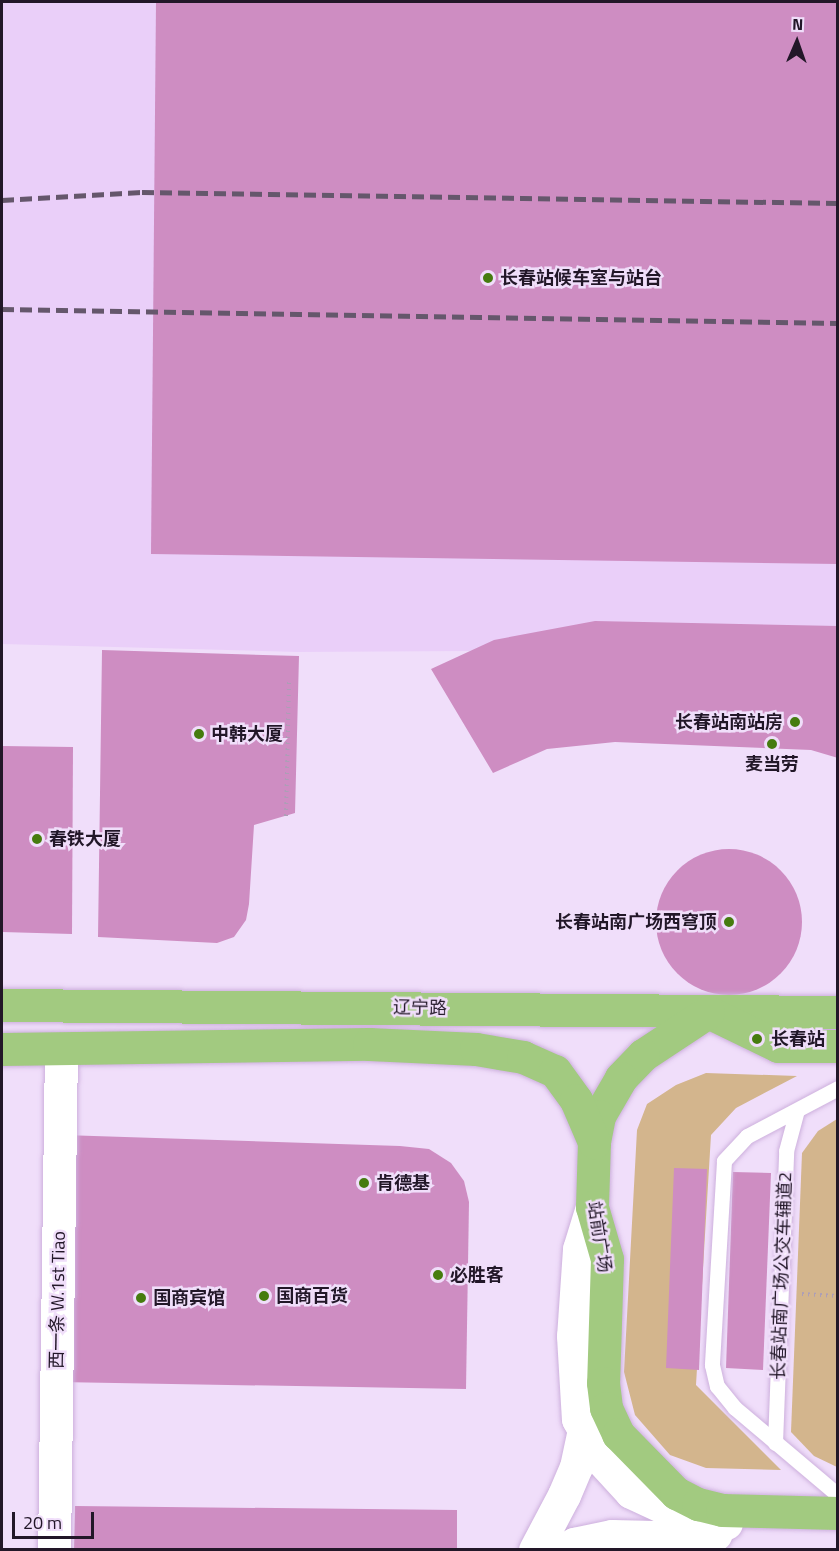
<!DOCTYPE html>
<html>
<head>
<meta charset="utf-8">
<style>
  body { margin:0 }
  #map { position:relative; width:839px; height:1551px; overflow:hidden; background:#f0defa; font-family:"Titillium Web","Noto Sans SC",sans-serif }
  div>[style] { position:absolute }
  .built>* { inset:0; background:#eacff9 }
  .green>* { inset:0; background:#d3b58d }
  .building>* { inset:0; background:#ce8dc2 }
  .round { border-radius:50% }
  .path>* { height:4px; margin-top:-2px; transform-origin:0; background:repeating-linear-gradient(90deg,#ad9eb6 0 1.5px,transparent 0 6px) }
  .roads { filter:drop-shadow(0 0 2px #cdb0dd) drop-shadow(0 0 2px #cdb0dd) }
  .lane>* { height:15px; margin:-7.5px; padding:0 7.5px; transform-origin:7.5px; border-radius:7.5px; background:#fff }
  .secondary>* { height:33px; margin:-16.5px; padding:0 16.5px; transform-origin:16.5px; border-radius:16.5px; background:#fff }
  .primary>* { height:33px; margin:-16.5px; padding:0 16.5px; transform-origin:16.5px; border-radius:16.5px; background:#a2ca80 }
  .rail>* { height:4.5px; margin-top:-2.25px; transform-origin:0; background:repeating-linear-gradient(90deg,#65576c 0 12px,transparent 0 18px) }
  .dots>* { width:16px; height:16px; translate:-50% -50%; box-sizing:border-box; border:3px solid #f0defa; border-radius:50% }
  span { translate:-50% -50%; white-space:nowrap; text-align:center; line-height:1.15; -webkit-text-stroke:5px #f0defa; paint-order:stroke }
  .poi-label { font-size:18px; color:#221728; font-weight:700 }
  .left { translate:0 -50%; text-align:left }
  .right { translate:-100% -50%; text-align:right }
  .street-label { font-size:18px; color:#221728 }
  .frame { position:absolute; inset:0; border:3px solid #221728; pointer-events:none }
  .north { position:absolute; left:767px; top:12px; width:60px; height:60px; -webkit-text-stroke:4px #f0defa; paint-order:stroke; rotate:2deg; font-size:16px; font-weight:700; line-height:24px; text-align:center; color:#221728 }
  .north::after { content:''; display:block; margin:auto; width:21px; height:27px; background:#221728; clip-path:polygon(50% 0,100% 100%,50% 72%,0 100%) }
  .scale { position:absolute; left:12px; top:1512px; width:82px; height:27px; box-sizing:border-box; border:3px solid #221728; border-top:0; padding-left:8px; font-size:18px; line-height:21px; white-space:nowrap; color:#221728; -webkit-text-stroke:4px #f0defa; paint-order:stroke }
</style>
</head>
<body>
<div id="map">
  <div class="built">
    <div style="clip-path:polygon(2px 2px,837px 2px,837px 649px,298px 652px,2px 644px)"></div>
  </div>
  <div class="green">
    <div style="clip-path:polygon(706px 1073px,797px 1076px,736px 1108px,711px 1135px,696px 1385px,781px 1470px,706px 1468px,670px 1455px,635px 1415px,624px 1372px,637px 1130px,647px 1104px,676px 1085px)"></div>
    <div style="clip-path:polygon(837px 1119px,837px 1467px,814px 1456px,791px 1432px,802px 1153px,818px 1131px)"></div>
  </div>
  <div class="building">
    <div style="clip-path:polygon(156px 2px,838px 2px,838px 564px,151px 554px)"></div>
    <div style="clip-path:polygon(595px 621px,838px 626px,838px 758px,811px 750px,615px 742px,547px 749px,493px 773px,431px 669px,494px 640px)"></div>
    <div style="clip-path:polygon(102px 650px,299px 656px,295px 813px,254px 825px,249px 904px,246px 920px,234px 937px,217px 943px,98px 937px)"></div>
    <div style="clip-path:polygon(2px 746px,73px 747px,72px 934px,2px 932px)"></div>
    <div class="round" style="left:656px;top:849px;width:146px;height:146px"></div>
    <div style="clip-path:polygon(63px 1135px,400px 1146px,429px 1149px,451px 1163px,464px 1181px,469px 1202px,466px 1389px,59px 1382px)"></div>
    <div style="clip-path:polygon(674px 1168px,707px 1169px,699px 1370px,666px 1368px)"></div>
    <div style="clip-path:polygon(733px 1172px,771px 1173px,763px 1370px,726px 1368px)"></div>
    <div style="clip-path:polygon(75px 1506px,457px 1510px,457px 1550px,74px 1550px)"></div>
  </div>
  <div class="path">
    <div style="left:286px;top:816px;width:134px;rotate:-88.7deg"></div>
    <div style="left:802px;top:1294px;width:36px;rotate:3deg"></div>
  </div>
  <div class="roads">
    <div class="lane">
      <div style="left:838px;top:1088px;width:103px;rotate:152.2deg"></div>
      <div style="left:747px;top:1136px;width:34px;rotate:133deg"></div>
      <div style="left:724px;top:1161px;width:204px;rotate:93.4deg"></div>
      <div style="left:712px;top:1365px;width:22px;rotate:77deg"></div>
      <div style="left:717px;top:1386px;width:28px;rotate:51deg"></div>
      <div style="left:735px;top:1408px;width:135px;rotate:40.2deg"></div>
      <div style="left:775px;top:1443px;width:292px;rotate:-87.8deg"></div>
      <div style="left:786px;top:1151px;width:42px;rotate:-75deg"></div>
    </div>
    <div class="secondary">
      <div style="left:592px;top:1207px;width:44px;rotate:107.2deg"></div>
      <div style="left:579px;top:1249px;width:87px;rotate:93.9deg"></div>
      <div style="left:573px;top:1336px;width:83px;rotate:86.6deg"></div>
      <div style="left:578px;top:1419px;width:43px;rotate:61.1deg"></div>
      <div style="left:599px;top:1457px;width:47px;rotate:47.6deg"></div>
      <div style="left:631px;top:1492px;width:50px;rotate:25deg"></div>
      <div style="left:676px;top:1513px;width:51px;rotate:11.3deg"></div>
      <div style="left:54px;top:1550px;width:500px;rotate:-89.2deg"></div>
      <div style="left:535px;top:1550px;width:62px;rotate:-62.2deg"></div>
      <div style="left:564px;top:1495px;width:30px;rotate:-67deg"></div>
      <div style="left:576px;top:1467px;width:38px;rotate:-78deg"></div>
      <div style="left:564px;top:1550px;width:12px;rotate:-31deg"></div>
      <div style="left:574px;top:1544px;width:39px;rotate:-12deg"></div>
      <div style="left:612px;top:1536px;width:86px;rotate:1.3deg"></div>
      <div style="left:698px;top:1538px;width:18px;rotate:-13deg"></div>
    </div>
    <div class="primary">
      <div style="left:2px;top:1005px;width:836px;rotate:0.48deg"></div>
      <div style="left:838px;top:1046px;width:60px;rotate:180deg"></div>
      <div style="left:778px;top:1046px;width:78px;rotate:-154.1deg"></div>
      <div style="left:708px;top:1012px;width:78px;rotate:146.5deg"></div>
      <div style="left:643px;top:1055px;width:32px;rotate:134deg"></div>
      <div style="left:621px;top:1078px;width:44px;rotate:120.1deg"></div>
      <div style="left:599px;top:1116px;width:26px;rotate:101deg"></div>
      <div style="left:594px;top:1142px;width:65px;rotate:91.8deg"></div>
      <div style="left:592px;top:1207px;width:54px;rotate:73.9deg"></div>
      <div style="left:607px;top:1259px;width:124px;rotate:91.8deg"></div>
      <div style="left:603px;top:1383px;width:25px;rotate:83deg"></div>
      <div style="left:606px;top:1408px;width:29px;rotate:65deg"></div>
      <div style="left:618px;top:1434px;width:83px;rotate:45.5deg"></div>
      <div style="left:676px;top:1493px;width:25px;rotate:27deg"></div>
      <div style="left:698px;top:1504px;width:25px;rotate:14deg"></div>
      <div style="left:722px;top:1510px;width:116px;rotate:1.5deg"></div>
      <div style="left:2px;top:1049px;width:367px;rotate:-0.8deg"></div>
      <div style="left:369px;top:1044px;width:107px;rotate:2.7deg"></div>
      <div style="left:476px;top:1049px;width:48px;rotate:9.7deg"></div>
      <div style="left:523px;top:1057px;width:35px;rotate:24deg"></div>
      <div style="left:555px;top:1071px;width:36px;rotate:54deg"></div>
      <div style="left:576px;top:1100px;width:46px;rotate:66.8deg"></div>
    </div>
  </div>
  <div class="rail">
    <div style="left:2px;top:200px;width:140px;rotate:-3.3deg"></div>
    <div style="left:142px;top:192px;width:696px;rotate:0.91deg"></div>
    <div style="left:2px;top:309px;width:836px;rotate:0.96deg"></div>
  </div>
  <div class="dots">
    <div style="left:488px;top:278px;background:#467c0f"></div>
    <div style="left:795px;top:722px;background:#467c0f"></div>
    <div style="left:199px;top:734px;background:#467c0f"></div>
    <div style="left:772px;top:744px;background:#467c0f"></div>
    <div style="left:37px;top:839px;background:#467c0f"></div>
    <div style="left:729px;top:922px;background:#467c0f"></div>
    <div style="left:757px;top:1039px;background:#467c0f"></div>
    <div style="left:364px;top:1183px;background:#467c0f"></div>
    <div style="left:438px;top:1275px;background:#467c0f"></div>
    <div style="left:264px;top:1296px;background:#467c0f"></div>
    <div style="left:141px;top:1298px;background:#467c0f"></div>
  </div>
  <div class="poi-label">
    <span class="left" style="left:500px;top:278px">长春站候车室与站台</span>
    <span class="right" style="left:783px;top:722px">长春站南站房</span>
    <span class="left" style="left:211px;top:734px">中韩大厦</span>
    <span style="left:772px;top:764px">麦当劳</span>
    <span class="left" style="left:49px;top:839px">春铁大厦</span>
    <span class="right" style="left:717px;top:922px">长春站南广场西穹顶</span>
    <span class="left" style="left:771px;top:1039px">长春站</span>
    <span class="left" style="left:376px;top:1183px">肯德基</span>
    <span class="left" style="left:450px;top:1275px">必胜客</span>
    <span class="left" style="left:276px;top:1296px">国商百货</span>
    <span class="left" style="left:153px;top:1298px">国商宾馆</span>
  </div>
  <div class="street-label">
    <span style="left:420px;top:1008px;rotate:1deg">辽宁路</span>
    <span style="left:599px;top:1237px;rotate:81deg">站前广场</span>
    <span style="left:782px;top:1276px;rotate:-88deg">长春站南广场公交车辅道2</span>
    <span style="left:58px;top:1300px;rotate:-89deg">西一条 W.1st Tiao</span>
  </div>
  <div class="frame"></div>
  <div class="north">N</div>
  <div class="scale">20 m</div>
</div>
</body>
</html>
